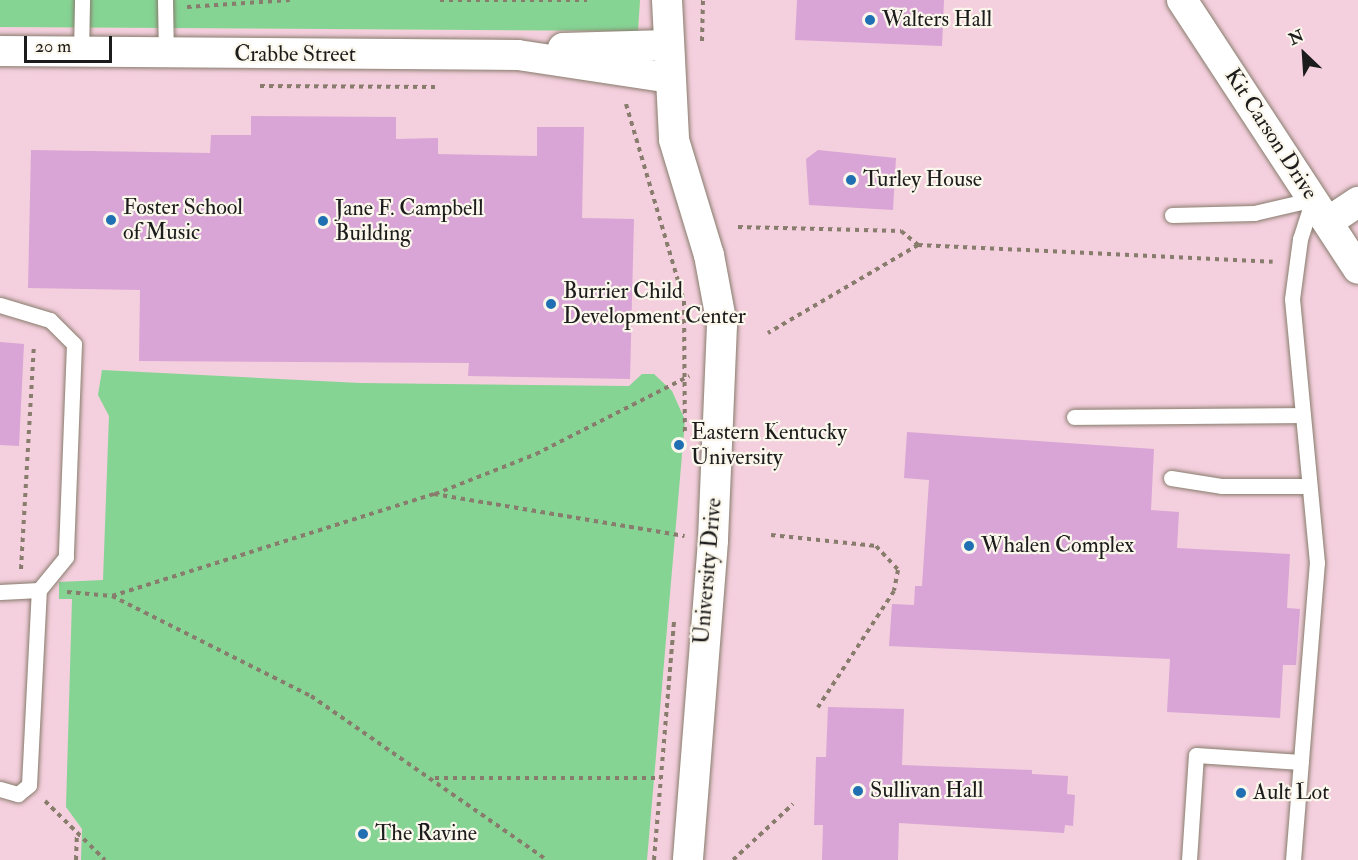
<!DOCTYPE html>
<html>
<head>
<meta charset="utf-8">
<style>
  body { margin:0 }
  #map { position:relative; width:1358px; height:860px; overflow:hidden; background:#f4dbbe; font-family:"IM FELL Double Pica",serif }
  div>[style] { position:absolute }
  .built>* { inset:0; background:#f4cfdd }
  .green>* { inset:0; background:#85d494 }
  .building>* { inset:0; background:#d8a5d6 }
  .path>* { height:4px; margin-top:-2px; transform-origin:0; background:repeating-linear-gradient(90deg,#887c6d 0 4.5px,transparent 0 9px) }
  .roads { filter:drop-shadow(0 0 2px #887c6d) drop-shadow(0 0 2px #887c6d) }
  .service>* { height:15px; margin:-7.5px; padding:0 7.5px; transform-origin:7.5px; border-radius:7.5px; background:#fff }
  .minor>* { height:30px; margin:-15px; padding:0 15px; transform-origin:15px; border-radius:15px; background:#fff }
  .dots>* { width:16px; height:16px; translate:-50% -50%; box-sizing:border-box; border:3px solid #fbf7ec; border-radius:50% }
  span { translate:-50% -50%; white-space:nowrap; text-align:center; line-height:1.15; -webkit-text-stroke:4.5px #fbf7ec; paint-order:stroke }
  .poi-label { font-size:22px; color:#1c1c1c }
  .left { translate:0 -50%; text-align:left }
  .street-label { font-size:22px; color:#1c1c1c }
  .north { position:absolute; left:1274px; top:24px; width:60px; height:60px; -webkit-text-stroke:4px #fbf7ec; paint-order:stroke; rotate:335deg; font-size:16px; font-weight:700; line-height:24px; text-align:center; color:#1c1c1c }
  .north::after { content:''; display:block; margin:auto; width:21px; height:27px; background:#1c1c1c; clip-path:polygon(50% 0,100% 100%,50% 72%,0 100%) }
  .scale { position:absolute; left:24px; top:36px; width:88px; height:27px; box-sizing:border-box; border:3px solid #1c1c1c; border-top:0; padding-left:8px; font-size:18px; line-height:21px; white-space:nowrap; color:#1c1c1c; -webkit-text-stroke:4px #fbf7ec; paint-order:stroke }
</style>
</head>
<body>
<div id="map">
  <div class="built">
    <div style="clip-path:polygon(640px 0,1358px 0,1358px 860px,0 860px,0 27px,638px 31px)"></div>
  </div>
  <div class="green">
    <div style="clip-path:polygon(0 0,640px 0,638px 31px,0 27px)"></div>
    <div style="clip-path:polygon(102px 370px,360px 383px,629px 386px,642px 374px,654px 374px,672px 391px,685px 420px,647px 860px,81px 860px,82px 829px,66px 807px,72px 599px,59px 599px,59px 582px,103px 580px,109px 416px,98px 395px)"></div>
  </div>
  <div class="building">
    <div style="clip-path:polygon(797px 0,944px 0,942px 46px,795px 40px)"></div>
    <div style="clip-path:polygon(251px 116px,396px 117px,396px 139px,438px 138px,438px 154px,537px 156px,537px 127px,584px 127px,582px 218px,634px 219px,630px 379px,468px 376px,469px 363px,139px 361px,140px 290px,28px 288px,31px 150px,210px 153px,211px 135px,251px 135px)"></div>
    <div style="clip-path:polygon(818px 150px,896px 158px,893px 210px,809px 205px,806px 159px)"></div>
    <div style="clip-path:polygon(0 342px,24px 344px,19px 446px,0 445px)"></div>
    <div style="clip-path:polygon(907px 432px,1154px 449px,1151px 510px,1179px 512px,1177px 548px,1290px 554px,1287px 608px,1300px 609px,1296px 665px,1283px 665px,1280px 718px,1167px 712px,1170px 659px,889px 646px,892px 604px,914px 605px,915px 586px,922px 586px,929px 480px,904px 478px)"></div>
    <div style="clip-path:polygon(828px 707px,904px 709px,902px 765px,1032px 770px,1032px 774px,1068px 776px,1067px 794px,1075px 795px,1073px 826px,1065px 825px,1064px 833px,899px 823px,898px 860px,822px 860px,823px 825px,814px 825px,816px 757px,826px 757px)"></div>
  </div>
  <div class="path">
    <div style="left:440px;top:0;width:147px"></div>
    <div style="left:187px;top:7px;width:103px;rotate:-3.9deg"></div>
    <div style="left:702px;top:41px;width:41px;rotate:-88.6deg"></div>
    <div style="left:260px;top:86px;width:175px;rotate:0.3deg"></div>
    <div style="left:626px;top:104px;width:205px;rotate:73.6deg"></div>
    <div style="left:684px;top:301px;width:134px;rotate:89.6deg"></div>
    <div style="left:738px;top:227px;width:163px;rotate:1.4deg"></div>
    <div style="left:901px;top:231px;width:22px;rotate:39deg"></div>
    <div style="left:918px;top:245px;width:174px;rotate:149.6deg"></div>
    <div style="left:918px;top:245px;width:355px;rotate:2.7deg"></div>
    <div style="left:435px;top:494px;width:109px;rotate:-21.6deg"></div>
    <div style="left:536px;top:454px;width:172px;rotate:-27deg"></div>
    <div style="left:771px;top:535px;width:106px;rotate:6deg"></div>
    <div style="left:876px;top:546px;width:33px;rotate:47deg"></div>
    <div style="left:898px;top:570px;width:21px;rotate:101deg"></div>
    <div style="left:894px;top:591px;width:139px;rotate:123.2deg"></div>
    <div style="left:21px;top:569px;width:224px;rotate:-86.7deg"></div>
    <div style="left:67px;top:592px;width:45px;rotate:5.1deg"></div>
    <div style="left:112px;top:596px;width:223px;rotate:26.7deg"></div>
    <div style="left:311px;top:696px;width:287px;rotate:34.8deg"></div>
    <div style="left:112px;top:596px;width:338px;rotate:-17.6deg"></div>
    <div style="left:434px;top:494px;width:254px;rotate:9.5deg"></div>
    <div style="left:435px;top:778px;width:226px"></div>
    <div style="left:45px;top:801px;width:84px;rotate:44.5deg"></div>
    <div style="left:76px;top:860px;width:26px;rotate:-88deg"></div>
    <div style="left:654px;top:860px;width:239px;rotate:-85.2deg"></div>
    <div style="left:733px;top:860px;width:82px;rotate:-43deg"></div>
  </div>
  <div class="roads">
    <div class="service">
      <div style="left:165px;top:0;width:55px;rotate:89deg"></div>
      <div style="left:81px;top:54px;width:54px;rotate:-88.9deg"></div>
      <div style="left:1172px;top:215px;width:82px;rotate:-1.4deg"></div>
      <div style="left:1254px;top:213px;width:62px;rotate:-13.1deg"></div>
      <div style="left:0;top:305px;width:52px;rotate:16.7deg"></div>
      <div style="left:50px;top:320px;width:34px;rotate:45deg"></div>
      <div style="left:74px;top:344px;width:213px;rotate:92.2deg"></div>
      <div style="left:66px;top:557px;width:43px;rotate:129.3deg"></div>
      <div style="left:39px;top:590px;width:39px;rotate:177deg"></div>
      <div style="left:1074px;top:417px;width:227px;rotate:-0.5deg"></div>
      <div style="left:1171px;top:478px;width:52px;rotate:8.9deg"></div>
      <div style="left:1222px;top:486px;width:87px"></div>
      <div style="left:0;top:789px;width:19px;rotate:16deg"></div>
      <div style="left:18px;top:794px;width:14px;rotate:-39deg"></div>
      <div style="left:29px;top:785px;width:195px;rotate:-87.1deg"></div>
      <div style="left:1189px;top:860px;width:105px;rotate:-86.2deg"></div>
      <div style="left:1196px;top:755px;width:105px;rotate:3.8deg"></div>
      <div style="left:1293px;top:860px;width:298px;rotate:-85.4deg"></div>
      <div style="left:1317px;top:563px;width:265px;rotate:-95.4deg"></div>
      <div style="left:1292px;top:299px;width:61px;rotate:-82.4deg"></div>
      <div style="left:1300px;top:239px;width:42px;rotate:-72deg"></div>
    </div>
    <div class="minor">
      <div style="left:667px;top:0;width:140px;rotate:87.1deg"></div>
      <div style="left:674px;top:140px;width:120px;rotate:73.1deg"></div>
      <div style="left:709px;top:255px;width:71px;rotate:79.5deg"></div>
      <div style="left:722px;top:325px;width:216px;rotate:92.4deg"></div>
      <div style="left:713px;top:541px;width:320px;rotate:94.5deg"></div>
      <div style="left:1182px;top:0;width:321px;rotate:56.8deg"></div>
      <div style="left:563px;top:48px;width:104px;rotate:-1.7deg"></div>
      <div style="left:0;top:51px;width:518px;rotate:0.44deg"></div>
      <div style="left:518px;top:55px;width:154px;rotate:8.6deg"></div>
      <div style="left:1328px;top:222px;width:36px;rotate:-34deg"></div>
    </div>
  </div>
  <div class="dots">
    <div style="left:870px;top:20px;background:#1f6fb2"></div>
    <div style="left:851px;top:180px;background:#1f6fb2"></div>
    <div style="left:111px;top:220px;background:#1f6fb2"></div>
    <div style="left:323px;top:221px;background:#1f6fb2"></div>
    <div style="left:551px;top:304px;background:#1f6fb2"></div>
    <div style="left:679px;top:445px;background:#1f6fb2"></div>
    <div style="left:969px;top:546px;background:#1f6fb2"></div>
    <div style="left:858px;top:791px;background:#1f6fb2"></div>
    <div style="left:1241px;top:793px;background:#1f6fb2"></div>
    <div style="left:363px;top:834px;background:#1f6fb2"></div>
  </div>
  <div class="poi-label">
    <span class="left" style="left:882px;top:20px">Walters Hall</span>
    <span class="left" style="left:863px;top:180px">Turley House</span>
    <span class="left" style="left:123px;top:220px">Foster School<br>of Music</span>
    <span class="left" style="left:335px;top:221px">Jane F. Campbell<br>Building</span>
    <span class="left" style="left:563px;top:304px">Burrier Child<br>Development Center</span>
    <span class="left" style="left:691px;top:445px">Eastern Kentucky<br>University</span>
    <span class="left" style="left:981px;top:546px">Whalen Complex</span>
    <span class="left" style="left:870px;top:791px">Sullivan Hall</span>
    <span class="left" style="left:1253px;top:793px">Ault Lot</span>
    <span class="left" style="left:375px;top:834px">The Ravine</span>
  </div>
  <div class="street-label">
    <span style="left:295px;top:55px">Crabbe Street</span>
    <span style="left:1271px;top:134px;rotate:57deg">Kit Carson Drive</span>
    <span style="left:708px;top:571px;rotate:-85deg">University Drive</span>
  </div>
  <div class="north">N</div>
  <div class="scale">20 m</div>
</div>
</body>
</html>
